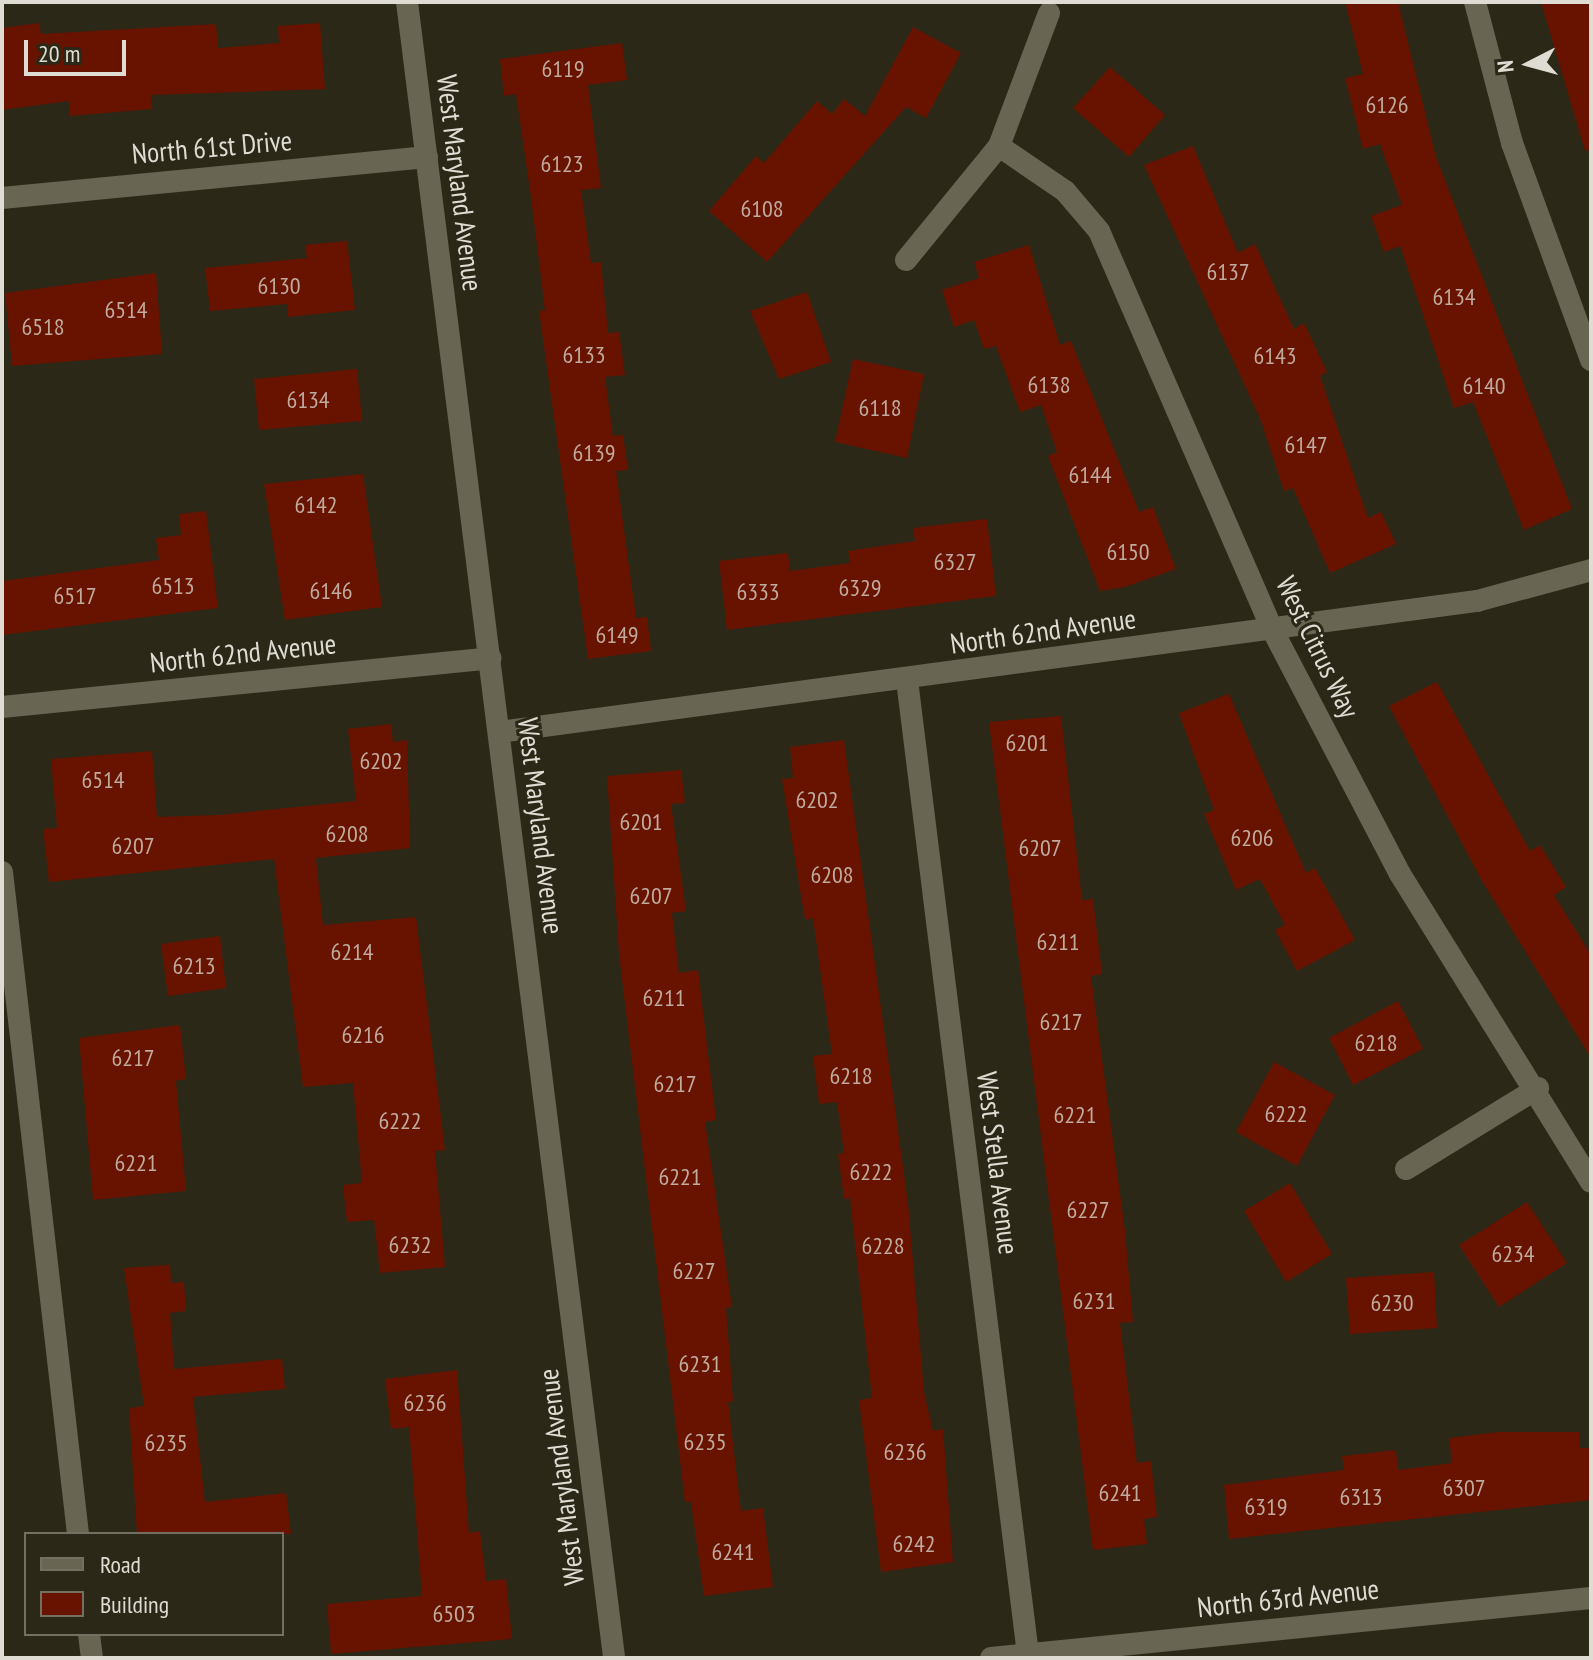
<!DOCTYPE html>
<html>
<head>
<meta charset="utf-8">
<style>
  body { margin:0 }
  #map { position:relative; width:1593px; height:1660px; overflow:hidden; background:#2b2818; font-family:"PT Sans Narrow",sans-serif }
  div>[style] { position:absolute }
  .building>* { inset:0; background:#671300 }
  .minor>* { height:22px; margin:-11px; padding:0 11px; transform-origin:11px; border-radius:11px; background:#686553 }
  .tertiary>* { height:22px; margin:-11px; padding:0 11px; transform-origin:11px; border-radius:11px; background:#686553 }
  span { translate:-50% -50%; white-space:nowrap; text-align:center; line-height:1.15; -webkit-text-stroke:6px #2b2818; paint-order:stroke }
  .number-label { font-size:24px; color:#c1aa9e }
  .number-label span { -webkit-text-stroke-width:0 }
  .street-label { font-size:28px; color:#dfddd3 }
  .frame { position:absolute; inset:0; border:4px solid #dfddd3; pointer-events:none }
  .legend { position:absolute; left:24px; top:1532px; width:260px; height:104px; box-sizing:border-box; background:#2b2818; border:2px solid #737063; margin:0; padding:10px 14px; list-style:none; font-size:24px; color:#dfddd3 }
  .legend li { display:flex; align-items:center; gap:16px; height:40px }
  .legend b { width:40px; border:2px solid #737063 }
  .north { position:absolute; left:1489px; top:24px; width:80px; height:80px; -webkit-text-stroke:6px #2b2818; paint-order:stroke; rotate:264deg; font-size:22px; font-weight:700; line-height:32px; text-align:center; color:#dfddd3 }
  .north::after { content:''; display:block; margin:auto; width:28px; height:36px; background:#dfddd3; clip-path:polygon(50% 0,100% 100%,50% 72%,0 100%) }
  .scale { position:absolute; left:24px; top:40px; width:102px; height:36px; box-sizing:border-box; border:4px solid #dfddd3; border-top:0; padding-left:10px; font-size:24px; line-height:28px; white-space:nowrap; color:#dfddd3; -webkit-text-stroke:6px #2b2818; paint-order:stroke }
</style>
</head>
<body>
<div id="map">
  <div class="building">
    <div style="clip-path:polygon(1345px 2px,1398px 2px,1436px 157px,1572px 509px,1524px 530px,1473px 402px,1454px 408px,1400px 246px,1384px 252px,1371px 216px,1402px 205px,1380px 144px,1363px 149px,1345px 78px,1363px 74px)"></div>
    <div style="clip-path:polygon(1541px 2px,1591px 2px,1591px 150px,1585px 151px)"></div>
    <div style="clip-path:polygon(39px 23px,41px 34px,216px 24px,218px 48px,279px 43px,278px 26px,320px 23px,325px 89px,151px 95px,152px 109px,70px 116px,69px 101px,2px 110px,2px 28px)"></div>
    <div style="clip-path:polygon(913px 27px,961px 53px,926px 118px,906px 107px,767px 262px,709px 211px,756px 156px,764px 163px,817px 101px,832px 114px,844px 99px,865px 116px)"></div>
    <div style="clip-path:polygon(622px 43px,627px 80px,588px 85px,601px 188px,581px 190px,591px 263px,601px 262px,608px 333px,619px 332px,625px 375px,605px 377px,613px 436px,623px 435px,628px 470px,616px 471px,636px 618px,647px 617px,651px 651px,588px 659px,539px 311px,545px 310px,531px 197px,516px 94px,504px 96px,500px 59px)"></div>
    <div style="clip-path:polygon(1110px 67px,1165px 115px,1129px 157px,1073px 108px)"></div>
    <div style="clip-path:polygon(1193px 146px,1238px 253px,1255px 244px,1294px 329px,1304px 323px,1327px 372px,1320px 376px,1368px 518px,1381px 512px,1396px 544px,1330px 573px,1293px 488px,1284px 491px,1261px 421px,1144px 165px)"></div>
    <div style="clip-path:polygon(347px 241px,355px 310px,288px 317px,287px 304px,210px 311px,205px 268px,307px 258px,305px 245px)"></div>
    <div style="clip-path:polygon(1029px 245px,1060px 345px,1071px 341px,1139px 512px,1153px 507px,1176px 569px,1125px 587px,1100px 591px,1048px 456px,1057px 452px,1041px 405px,1020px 412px,996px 346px,984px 349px,974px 320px,954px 327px,942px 290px,979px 278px,974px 262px)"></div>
    <div style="clip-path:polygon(156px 273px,162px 354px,12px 366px,5px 293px)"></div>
    <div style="clip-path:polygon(807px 292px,831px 362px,779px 379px,750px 311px)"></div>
    <div style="clip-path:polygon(853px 359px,924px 374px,907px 458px,835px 442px)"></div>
    <div style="clip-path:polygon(357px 369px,362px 421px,259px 430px,254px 379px)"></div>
    <div style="clip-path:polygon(363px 474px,382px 607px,285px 620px,264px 484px)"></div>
    <div style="clip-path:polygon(206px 511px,218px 608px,2px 635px,2px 581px,159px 560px,156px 538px,181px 535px,179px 514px)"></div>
    <div style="clip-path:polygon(987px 519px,996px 596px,727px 630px,719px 561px,788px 553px,790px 571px,850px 563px,848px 551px,915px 541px,913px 528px)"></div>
    <div style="clip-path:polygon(1437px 682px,1530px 851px,1540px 845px,1566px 887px,1554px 895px,1591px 955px,1591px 1058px,1482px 881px,1389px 706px)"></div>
    <div style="clip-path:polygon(1229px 694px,1306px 873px,1315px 868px,1355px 940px,1297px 971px,1275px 930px,1285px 925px,1260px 879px,1236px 890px,1204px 814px,1214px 810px,1179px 713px)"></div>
    <div style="clip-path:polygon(1061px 716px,1082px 900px,1093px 899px,1102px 974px,1091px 976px,1125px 1231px,1133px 1322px,1120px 1323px,1137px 1463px,1151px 1461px,1157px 1517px,1144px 1519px,1147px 1544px,1093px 1550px,989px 722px)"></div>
    <div style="clip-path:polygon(391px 724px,393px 742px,407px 740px,410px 848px,316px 858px,323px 925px,416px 917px,445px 1150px,435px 1151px,445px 1267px,380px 1273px,374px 1220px,347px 1222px,343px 1185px,362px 1183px,353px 1083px,303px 1087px,274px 859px,49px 882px,43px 829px,57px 828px,51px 759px,152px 751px,157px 817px,218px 815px,356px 801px,348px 729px)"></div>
    <div style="clip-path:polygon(844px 740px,908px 1203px,924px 1392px,933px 1431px,943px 1429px,953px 1562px,881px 1572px,859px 1400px,872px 1398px,850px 1198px,844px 1199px,838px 1154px,844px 1153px,837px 1102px,819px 1104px,813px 1056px,832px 1054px,813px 918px,805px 920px,782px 779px,793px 778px,790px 747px)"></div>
    <div style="clip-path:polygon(681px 770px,685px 803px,671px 804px,686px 911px,672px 913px,679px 973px,698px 970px,716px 1120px,705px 1122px,732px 1307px,726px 1308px,733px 1401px,728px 1402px,741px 1511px,763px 1508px,773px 1587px,704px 1596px,691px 1502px,685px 1502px,619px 954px,607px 776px)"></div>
    <div style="clip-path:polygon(220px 936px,226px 988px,168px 996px,161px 944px)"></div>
    <div style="clip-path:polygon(1398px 1001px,1423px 1049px,1353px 1085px,1329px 1038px)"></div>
    <div style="clip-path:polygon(180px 1025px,186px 1079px,176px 1081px,186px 1191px,93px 1200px,79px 1038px)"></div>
    <div style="clip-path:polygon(1274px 1062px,1335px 1095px,1297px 1166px,1236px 1132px)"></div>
    <div style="clip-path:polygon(1290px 1183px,1332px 1254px,1286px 1282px,1244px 1211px)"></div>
    <div style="clip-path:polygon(1527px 1202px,1567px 1263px,1499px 1307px,1459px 1245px)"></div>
    <div style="clip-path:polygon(170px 1265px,171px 1283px,184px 1282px,186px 1311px,170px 1313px,174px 1369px,282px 1359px,285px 1389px,193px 1397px,205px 1502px,286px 1493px,291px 1534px,137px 1534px,129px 1408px,144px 1406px,124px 1268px)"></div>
    <div style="clip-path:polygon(1434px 1272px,1437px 1328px,1350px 1334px,1346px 1278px)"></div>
    <div style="clip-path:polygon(457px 1370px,469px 1533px,480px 1531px,486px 1581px,506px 1579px,512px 1639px,331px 1654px,327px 1604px,422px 1596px,409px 1427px,391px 1429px,385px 1379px)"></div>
    <div style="clip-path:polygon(1498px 1432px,1579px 1432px,1580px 1448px,1591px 1448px,1591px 1500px,1229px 1539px,1224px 1485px,1344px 1470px,1342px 1456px,1396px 1450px,1398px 1470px,1452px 1463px,1449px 1438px)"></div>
  </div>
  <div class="minor">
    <div style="left:1475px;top:2px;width:146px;rotate:75.3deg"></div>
    <div style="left:1512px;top:143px;width:231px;rotate:70deg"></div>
    <div style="left:999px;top:146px;width:80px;rotate:34.3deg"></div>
    <div style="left:1065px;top:191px;width:52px;rotate:49.6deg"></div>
    <div style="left:1099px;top:231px;width:436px;rotate:66.5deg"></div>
    <div style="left:1273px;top:631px;width:274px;rotate:62.4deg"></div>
    <div style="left:1400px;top:874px;width:362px;rotate:58.2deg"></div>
    <div style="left:2px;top:198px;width:427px;rotate:-5.5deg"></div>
    <div style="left:906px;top:260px;width:147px;rotate:-50.8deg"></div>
    <div style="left:999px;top:146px;width:142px;rotate:-69.4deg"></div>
    <div style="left:907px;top:680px;width:981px;rotate:82.92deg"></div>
    <div style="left:2px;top:707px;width:491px;rotate:-5.7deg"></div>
    <div style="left:499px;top:732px;width:987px;rotate:-7.63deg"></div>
    <div style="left:1477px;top:601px;width:118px;rotate:-15.2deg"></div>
    <div style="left:2px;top:872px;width:666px;rotate:83.45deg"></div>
    <div style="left:1406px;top:1169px;width:155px;rotate:-31.5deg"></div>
    <div style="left:89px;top:1634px;width:24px;rotate:83deg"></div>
  </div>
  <div class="tertiary">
    <div style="left:407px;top:2px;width:1669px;rotate:82.87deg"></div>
    <div style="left:991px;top:1658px;width:603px;rotate:-5.71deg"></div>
  </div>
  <div class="number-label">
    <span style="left:563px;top:69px">6119</span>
    <span style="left:1387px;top:105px">6126</span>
    <span style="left:562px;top:164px">6123</span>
    <span style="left:762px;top:209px">6108</span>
    <span style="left:1228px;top:272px">6137</span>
    <span style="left:279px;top:286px">6130</span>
    <span style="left:1454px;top:297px">6134</span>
    <span style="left:126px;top:310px">6514</span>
    <span style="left:43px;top:327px">6518</span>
    <span style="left:584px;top:355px">6133</span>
    <span style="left:1275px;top:356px">6143</span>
    <span style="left:1049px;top:385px">6138</span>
    <span style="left:1484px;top:386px">6140</span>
    <span style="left:308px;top:400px">6134</span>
    <span style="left:880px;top:408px">6118</span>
    <span style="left:1306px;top:445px">6147</span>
    <span style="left:594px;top:453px">6139</span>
    <span style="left:1090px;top:475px">6144</span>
    <span style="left:316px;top:505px">6142</span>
    <span style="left:1128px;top:552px">6150</span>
    <span style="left:955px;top:562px">6327</span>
    <span style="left:173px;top:586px">6513</span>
    <span style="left:860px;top:588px">6329</span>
    <span style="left:331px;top:591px">6146</span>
    <span style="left:758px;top:592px">6333</span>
    <span style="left:75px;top:596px">6517</span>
    <span style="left:617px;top:635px">6149</span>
    <span style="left:1027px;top:743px">6201</span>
    <span style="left:381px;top:761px">6202</span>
    <span style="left:103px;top:780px">6514</span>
    <span style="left:817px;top:800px">6202</span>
    <span style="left:641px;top:822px">6201</span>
    <span style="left:347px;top:834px">6208</span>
    <span style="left:1252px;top:838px">6206</span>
    <span style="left:133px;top:846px">6207</span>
    <span style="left:1040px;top:848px">6207</span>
    <span style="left:832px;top:875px">6208</span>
    <span style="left:651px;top:896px">6207</span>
    <span style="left:1058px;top:942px">6211</span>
    <span style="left:352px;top:952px">6214</span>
    <span style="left:194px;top:966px">6213</span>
    <span style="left:664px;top:998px">6211</span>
    <span style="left:1061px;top:1022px">6217</span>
    <span style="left:363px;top:1035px">6216</span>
    <span style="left:1376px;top:1043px">6218</span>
    <span style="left:133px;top:1058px">6217</span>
    <span style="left:851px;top:1076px">6218</span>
    <span style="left:675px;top:1084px">6217</span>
    <span style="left:1286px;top:1114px">6222</span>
    <span style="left:1075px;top:1115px">6221</span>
    <span style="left:400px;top:1121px">6222</span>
    <span style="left:136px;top:1163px">6221</span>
    <span style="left:871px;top:1172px">6222</span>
    <span style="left:680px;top:1177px">6221</span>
    <span style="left:1088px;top:1210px">6227</span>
    <span style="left:410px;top:1245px">6232</span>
    <span style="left:883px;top:1246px">6228</span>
    <span style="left:1513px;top:1254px">6234</span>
    <span style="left:694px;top:1271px">6227</span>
    <span style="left:1094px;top:1301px">6231</span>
    <span style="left:1392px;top:1303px">6230</span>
    <span style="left:700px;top:1364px">6231</span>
    <span style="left:425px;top:1403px">6236</span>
    <span style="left:705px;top:1442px">6235</span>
    <span style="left:166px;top:1443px">6235</span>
    <span style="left:905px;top:1452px">6236</span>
    <span style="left:1464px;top:1488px">6307</span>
    <span style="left:1120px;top:1493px">6241</span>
    <span style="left:1361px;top:1497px">6313</span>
    <span style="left:1266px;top:1507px">6319</span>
    <span style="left:914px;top:1544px">6242</span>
    <span style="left:733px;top:1552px">6241</span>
    <span style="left:454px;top:1614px">6503</span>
  </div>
  <div class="street-label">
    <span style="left:212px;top:147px;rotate:-5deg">North 61st Drive</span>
    <span style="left:460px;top:183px;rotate:83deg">West Maryland Avenue</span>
    <span style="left:1043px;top:631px;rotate:-8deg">North 62nd Avenue</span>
    <span style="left:1318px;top:647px;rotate:64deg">West Citrus Way</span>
    <span style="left:243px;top:653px;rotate:-6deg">North 62nd Avenue</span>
    <span style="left:541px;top:826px;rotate:83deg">West Maryland Avenue</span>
    <span style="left:998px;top:1163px;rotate:83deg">West Stella Avenue</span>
    <span style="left:561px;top:1477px;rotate:-97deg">West Maryland Avenue</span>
    <span style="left:1288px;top:1598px;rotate:-6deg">North 63rd Avenue</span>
  </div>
  <div class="frame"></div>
  <ul class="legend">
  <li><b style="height:10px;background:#686553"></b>Road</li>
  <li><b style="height:22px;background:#671300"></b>Building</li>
  </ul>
  <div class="north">N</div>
  <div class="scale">20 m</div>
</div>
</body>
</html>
